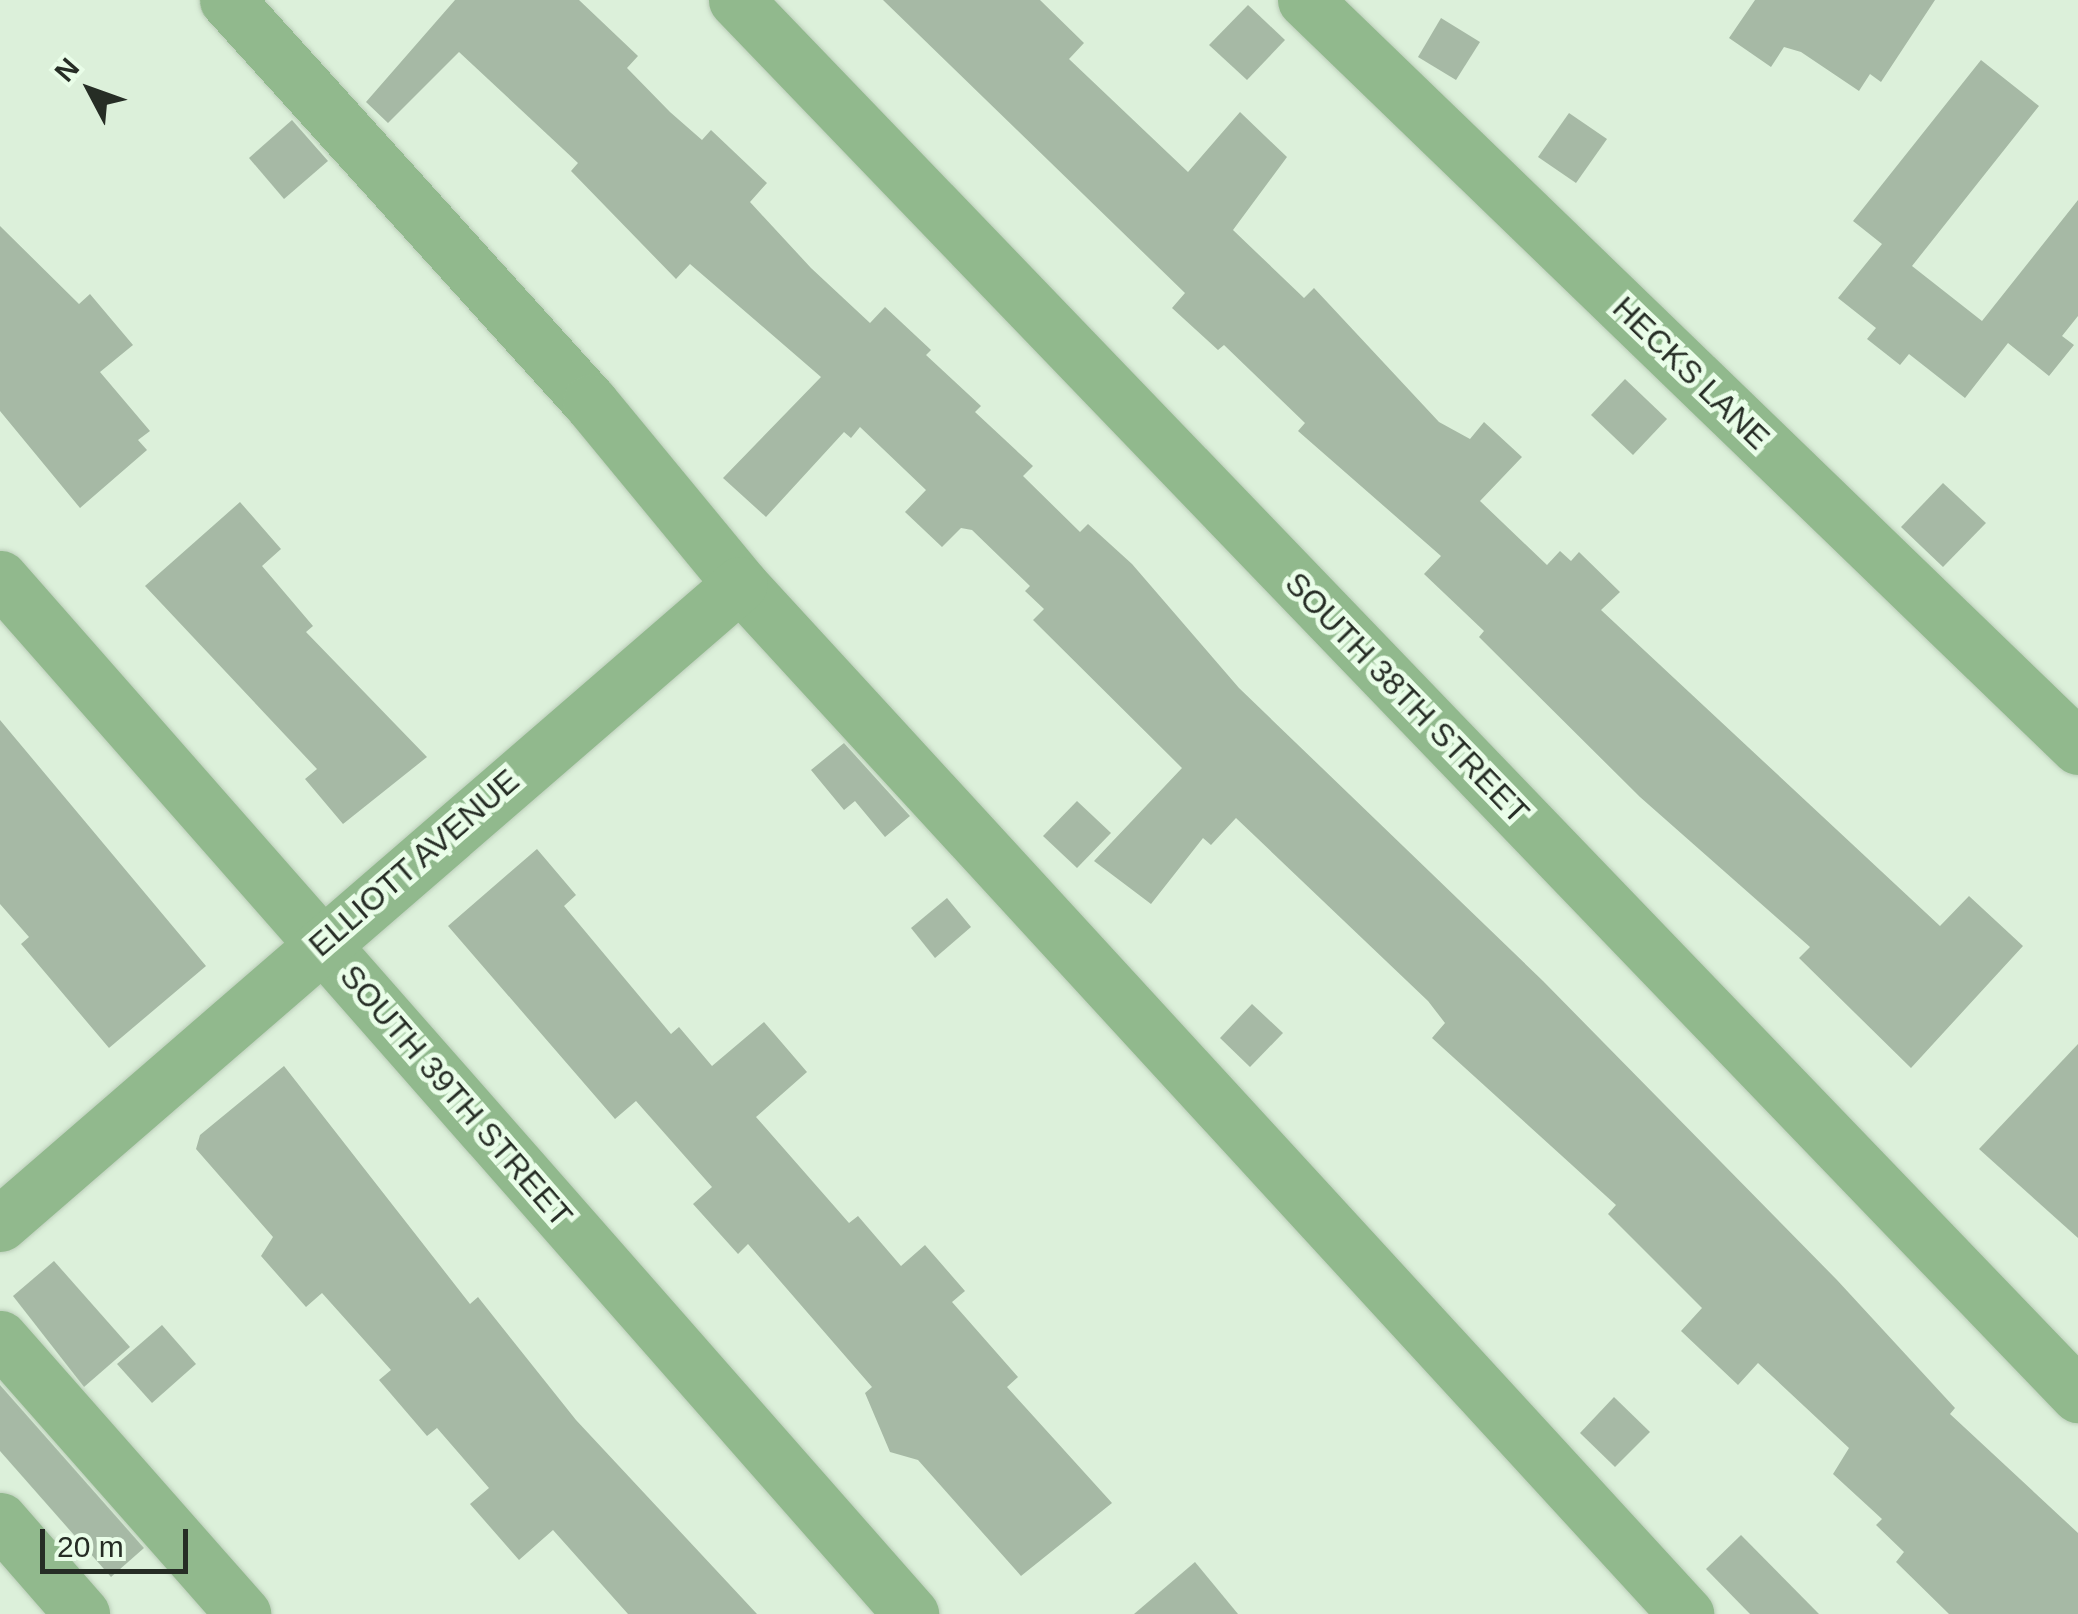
<!DOCTYPE html>
<html>
<head>
<meta charset="utf-8">
<style>
  body { margin:0 }
  #map { position:relative; width:2078px; height:1614px; overflow:hidden; background:#dcf0da; font-family:Helvetica,sans-serif }
  div>[style] { position:absolute }
  .building>* { inset:0; background:#a6b9a5 }
  .roads { filter:drop-shadow(0 0 2px #bbcdb9) drop-shadow(0 0 2px #bbcdb9) }
  .minor>* { height:55px; margin:-27.5px; padding:0 27.5px; transform-origin:27.5px; border-radius:27.5px; background:#91b98d }
  span { translate:-50% -50%; white-space:nowrap; text-align:center; line-height:1.15; -webkit-text-stroke:10px #e9fde8; paint-order:stroke }
  .street-label { font-size:32px; color:#262d25 }
  .north { position:absolute; left:40px; top:40px; width:100px; height:100px; -webkit-text-stroke:8px #e9fde8; paint-order:stroke; rotate:311deg; font-size:28px; font-weight:700; line-height:40px; text-align:center; color:#262d25 }
  .north::after { content:''; display:block; margin:auto; width:35px; height:45px; background:#262d25; clip-path:polygon(50% 0,100% 100%,50% 72%,0 100%) }
  .scale { position:absolute; left:40px; top:1529px; width:148px; height:45px; box-sizing:border-box; border:5px solid #262d25; border-top:0; padding-left:12px; font-size:30px; line-height:35px; white-space:nowrap; color:#262d25; -webkit-text-stroke:8px #e9fde8; paint-order:stroke }
</style>
</head>
<body>
<div id="map">
  <div class="building">
    <div style="clip-path:polygon(455px 0,579px 0,638px 56px,627px 68px,670px 112px,702px 140px,711px 130px,767px 183px,750px 202px,811px 268px,870px 323px,885px 307px,931px 350px,926px 355px,981px 406px,975px 412px,1033px 466px,1023px 476px,1080px 532px,1088px 524px,1132px 564px,1239px 688px,1543px 981px,1837px 1280px,1955px 1408px,1950px 1414px,2078px 1533px,2078px 1614px,1949px 1614px,1896px 1562px,1904px 1552px,1876px 1525px,1882px 1519px,1833px 1474px,1849px 1448px,1758px 1363px,1738px 1385px,1681px 1331px,1702px 1308px,1608px 1214px,1616px 1205px,1432px 1038px,1445px 1023px,1428px 1001px,1236px 818px,1211px 845px,1203px 838px,1151px 904px,1094px 861px,1182px 768px,1033px 620px,1044px 609px,1025px 591px,1030px 586px,972px 530px,961px 528px,942px 547px,905px 512px,926px 490px,860px 427px,851px 438px,844px 432px,766px 517px,723px 478px,821px 377px,690px 264px,676px 279px,571px 171px,578px 163px,459px 52px,388px 123px,366px 102px)"></div>
    <div style="clip-path:polygon(883px 0,1040px 0,1084px 43px,1069px 59px,1188px 172px,1240px 112px,1287px 157px,1233px 230px,1304px 298px,1314px 288px,1439px 422px,1470px 439px,1484px 422px,1522px 457px,1480px 501px,1547px 565px,1560px 551px,1571px 561px,1579px 552px,1620px 592px,1601px 610px,1940px 926px,1969px 896px,2023px 946px,1911px 1068px,1799px 958px,1810px 947px,1640px 797px,1479px 637px,1484px 631px,1424px 574px,1441px 556px,1298px 431px,1305px 423px,1224px 345px,1218px 350px,1172px 308px,1185px 293px)"></div>
    <div style="clip-path:polygon(1755px 0,1935px 0,1881px 82px,1870px 74px,1859px 91px,1801px 52px,1784px 47px,1771px 67px,1729px 38px)"></div>
    <div style="clip-path:polygon(1248px 5px,1285px 40px,1247px 80px,1209px 45px)"></div>
    <div style="clip-path:polygon(1441px 18px,1480px 42px,1456px 80px,1418px 57px)"></div>
    <div style="clip-path:polygon(1981px 60px,2039px 106px,1912px 266px,1982px 321px,2078px 200px,2078px 316px,2062px 336px,2074px 345px,2049px 376px,2008px 343px,1965px 398px,1909px 354px,1900px 365px,1867px 339px,1876px 328px,1838px 298px,1882px 244px,1853px 221px)"></div>
    <div style="clip-path:polygon(1569px 113px,1607px 139px,1576px 183px,1538px 157px)"></div>
    <div style="clip-path:polygon(292px 120px,328px 161px,284px 199px,249px 158px)"></div>
    <div style="clip-path:polygon(0 226px,79px 304px,90px 294px,133px 345px,100px 372px,150px 431px,138px 440px,147px 450px,80px 508px,0 411px)"></div>
    <div style="clip-path:polygon(1625px 379px,1667px 419px,1633px 455px,1591px 415px)"></div>
    <div style="clip-path:polygon(1943px 483px,1986px 523px,1943px 567px,1901px 527px)"></div>
    <div style="clip-path:polygon(240px 502px,281px 549px,262px 566px,313px 626px,306px 632px,427px 757px,343px 824px,305px 779px,317px 769px,145px 586px)"></div>
    <div style="clip-path:polygon(0 720px,206px 966px,109px 1048px,21px 944px,29px 937px,0 904px)"></div>
    <div style="clip-path:polygon(844px 743px,910px 816px,885px 837px,855px 801px,844px 810px,811px 770px)"></div>
    <div style="clip-path:polygon(1077px 801px,1111px 833px,1077px 868px,1043px 836px)"></div>
    <div style="clip-path:polygon(537px 849px,576px 895px,564px 906px,671px 1034px,679px 1027px,712px 1066px,764px 1022px,807px 1072px,756px 1117px,849px 1223px,858px 1216px,901px 1266px,925px 1245px,965px 1291px,952px 1302px,1018px 1377px,1007px 1387px,1112px 1503px,1021px 1576px,918px 1460px,890px 1452px,865px 1393px,872px 1387px,748px 1244px,738px 1254px,693px 1204px,712px 1187px,636px 1101px,615px 1119px,448px 926px)"></div>
    <div style="clip-path:polygon(947px 898px,971px 927px,935px 958px,911px 928px)"></div>
    <div style="clip-path:polygon(1252px 1004px,1283px 1033px,1250px 1067px,1220px 1038px)"></div>
    <div style="clip-path:polygon(2078px 1044px,2078px 1238px,1979px 1149px)"></div>
    <div style="clip-path:polygon(284px 1066px,470px 1304px,478px 1297px,576px 1420px,757px 1614px,628px 1614px,553px 1530px,519px 1560px,470px 1504px,489px 1488px,437px 1428px,427px 1436px,379px 1380px,391px 1370px,322px 1293px,306px 1307px,261px 1256px,273px 1237px,196px 1149px,200px 1135px)"></div>
    <div style="clip-path:polygon(54px 1261px,130px 1347px,84px 1387px,13px 1296px)"></div>
    <div style="clip-path:polygon(162px 1325px,196px 1364px,152px 1403px,117px 1364px)"></div>
    <div style="clip-path:polygon(0 1385px,144px 1548px,111px 1577px,0 1451px)"></div>
    <div style="clip-path:polygon(1614px 1397px,1650px 1432px,1615px 1467px,1580px 1433px)"></div>
    <div style="clip-path:polygon(1741px 1535px,1819px 1614px,1750px 1614px,1706px 1569px)"></div>
    <div style="clip-path:polygon(1195px 1562px,1238px 1614px,1134px 1614px)"></div>
  </div>
  <div class="roads">
    <div class="minor">
      <div style="left:227px;top:0;width:542px;rotate:47.92deg"></div>
      <div style="left:590px;top:402px;width:236px;rotate:50.5deg"></div>
      <div style="left:740px;top:584px;width:1399px;rotate:47.43deg"></div>
      <div style="left:736px;top:0;width:1936px;rotate:46.11deg"></div>
      <div style="left:1305px;top:0;width:1075px;rotate:44.02deg"></div>
      <div style="left:0;top:578px;width:1380px;rotate:48.67deg"></div>
      <div style="left:0;top:1224px;width:978px;rotate:-40.86deg"></div>
      <div style="left:0;top:1338px;width:368px;rotate:48.6deg"></div>
      <div style="left:0;top:1520px;width:125px;rotate:48.9deg"></div>
    </div>
  </div>
  <div class="street-label">
    <span style="left:1691px;top:373px;rotate:44deg">HECKS LANE</span>
    <span style="left:1407px;top:698px;rotate:46deg">SOUTH 38TH STREET</span>
    <span style="left:414px;top:863px;rotate:-41deg">ELLIOTT AVENUE</span>
    <span style="left:456px;top:1096px;rotate:49deg">SOUTH 39TH STREET</span>
  </div>
  <div class="north">N</div>
  <div class="scale">20 m</div>
</div>
</body>
</html>
